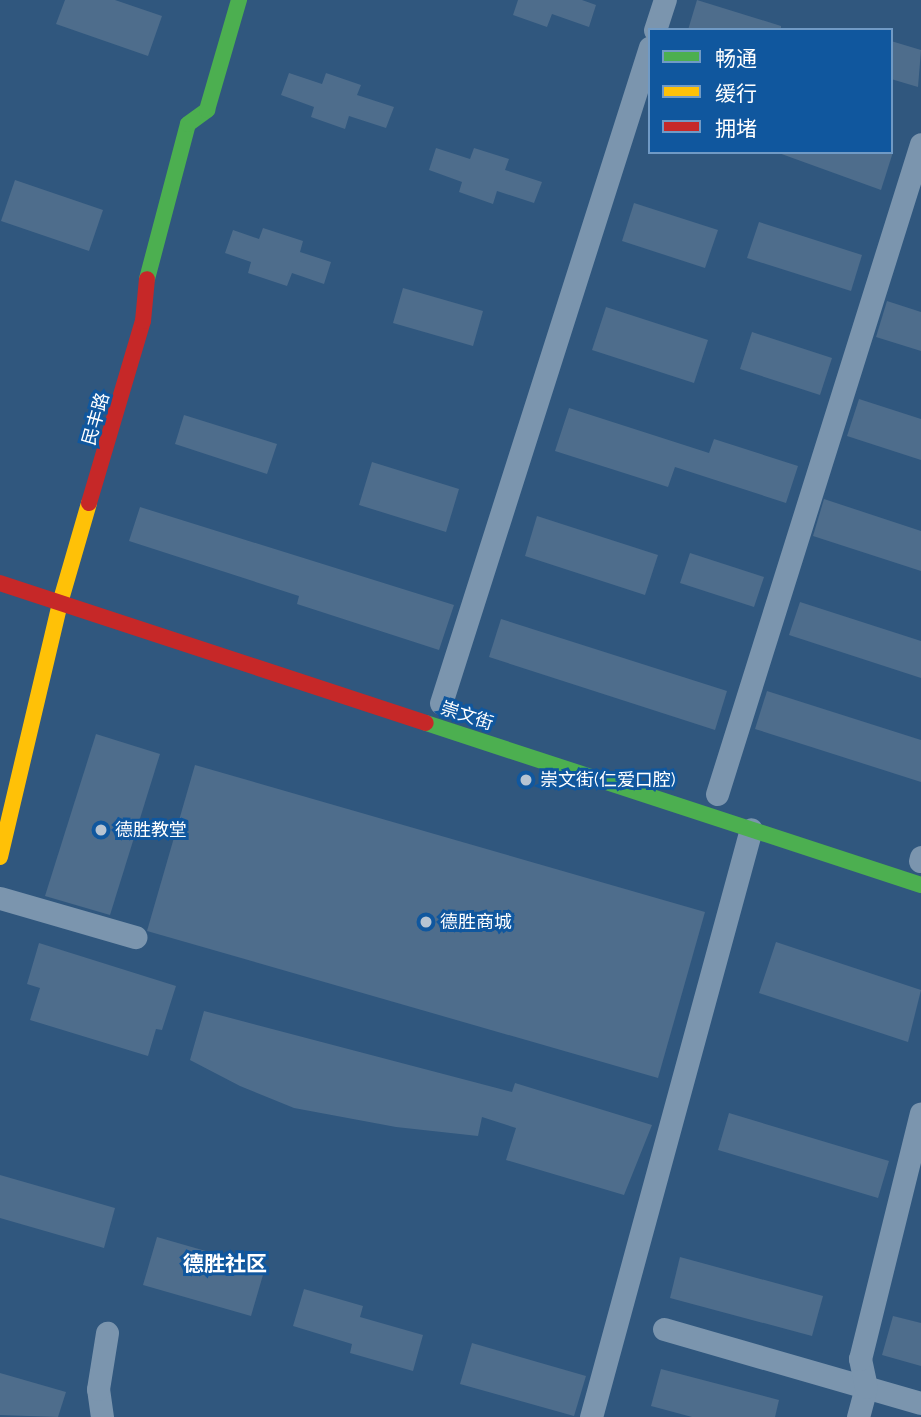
<!DOCTYPE html>
<html>
<head>
<meta charset="utf-8">
<style>
  body { margin:0 }
  #map { position:relative; width:921px; height:1417px; overflow:hidden; background:#30577e; font-family:Raleway,"Noto Sans SC",sans-serif }
  div>[style] { position:absolute }
  .building>* { inset:0; background:#4e6d8c }
  .street>* { height:23px; margin:-11.5px; padding:0 11.5px; transform-origin:11.5px; border-radius:11.5px; background:#7b95ae }
  .fast>* { height:16px; margin:-8px; padding:0 8px; transform-origin:8px; border-radius:8px; background:#4caf50 }
  .slow>* { height:16px; margin:-8px; padding:0 8px; transform-origin:8px; border-radius:8px; background:#ffc107 }
  .jam>* { height:16px; margin:-8px; padding:0 8px; transform-origin:8px; border-radius:8px; background:#c62828 }
  .dots>* { width:19px; height:19px; translate:-50% -50%; box-sizing:border-box; border:4px solid #10579e; border-radius:50% }
  span { translate:-50% -50%; white-space:nowrap; text-align:center; line-height:1.15; -webkit-text-stroke:6px #10579e; paint-order:stroke }
  .street-label { font-size:18px; color:#fff }
  .poi-label { font-size:18px; color:#fff }
  .left { translate:0 -50%; text-align:left }
  .quarter-label { font-size:21px; color:#fff; font-weight:700 }
  .legend { position:absolute; left:648px; top:28px; width:245px; height:126px; box-sizing:border-box; background:#10579e; border:2px solid #709ac5; margin:0; padding:9px 12px; list-style:none; font-size:21px; color:#fff }
  .legend li { display:flex; align-items:center; gap:14px; height:35px }
  .legend b { width:35px; border:2px solid #709ac5 }
</style>
</head>
<body>
<div id="map">
  <div class="building">
    <div style="clip-path:polygon(65px 0,115px 0,162px 16px,148px 56px,56px 24px)"></div>
    <div style="clip-path:polygon(518px 0,582px 0,596px 5px,589px 27px,552px 14px,547px 27px,513px 15px)"></div>
    <div style="clip-path:polygon(697px 0,781px 26px,781px 30px,688px 30px)"></div>
    <div style="clip-path:polygon(891px 41px,921px 50px,918px 87px,891px 79px)"></div>
    <div style="clip-path:polygon(289px 73px,322px 84px,326px 73px,361px 85px,357px 95px,394px 107px,386px 128px,349px 116px,345px 129px,311px 117px,314px 107px,281px 95px)"></div>
    <div style="clip-path:polygon(436px 148px,470px 159px,474px 148px,509px 159px,505px 170px,542px 182px,534px 203px,497px 191px,493px 204px,459px 192px,462px 182px,429px 170px)"></div>
    <div style="clip-path:polygon(776px 152px,893px 152px,881px 190px)"></div>
    <div style="clip-path:polygon(15px 180px,103px 210px,89px 251px,1px 221px)"></div>
    <div style="clip-path:polygon(634px 203px,718px 230px,705px 268px,622px 241px)"></div>
    <div style="clip-path:polygon(759px 222px,862px 255px,851px 291px,747px 258px)"></div>
    <div style="clip-path:polygon(263px 228px,303px 241px,300px 252px,331px 262px,324px 284px,292px 273px,287px 286px,248px 273px,251px 262px,225px 253px,233px 230px,259px 239px)"></div>
    <div style="clip-path:polygon(403px 288px,483px 311px,473px 346px,393px 323px)"></div>
    <div style="clip-path:polygon(887px 301px,921px 312px,921px 351px,876px 337px)"></div>
    <div style="clip-path:polygon(606px 307px,708px 340px,694px 383px,592px 350px)"></div>
    <div style="clip-path:polygon(752px 332px,832px 358px,820px 395px,740px 369px)"></div>
    <div style="clip-path:polygon(859px 399px,921px 419px,921px 460px,847px 436px)"></div>
    <div style="clip-path:polygon(569px 408px,709px 453px,714px 439px,798px 466px,786px 503px,675px 467px,668px 487px,555px 451px)"></div>
    <div style="clip-path:polygon(184px 415px,277px 444px,267px 474px,175px 444px)"></div>
    <div style="clip-path:polygon(372px 462px,459px 489px,446px 532px,359px 505px)"></div>
    <div style="clip-path:polygon(824px 499px,921px 531px,921px 571px,813px 536px)"></div>
    <div style="clip-path:polygon(140px 507px,454px 605px,439px 650px,297px 604px,299px 596px,129px 541px)"></div>
    <div style="clip-path:polygon(537px 516px,658px 555px,645px 595px,525px 556px)"></div>
    <div style="clip-path:polygon(690px 553px,764px 577px,754px 607px,680px 583px)"></div>
    <div style="clip-path:polygon(800px 602px,921px 641px,921px 678px,789px 635px)"></div>
    <div style="clip-path:polygon(501px 619px,727px 691px,715px 730px,489px 657px)"></div>
    <div style="clip-path:polygon(767px 691px,921px 740px,921px 782px,755px 729px)"></div>
    <div style="clip-path:polygon(96px 734px,160px 754px,110px 915px,45px 896px)"></div>
    <div style="clip-path:polygon(195px 765px,705px 912px,658px 1078px,147px 931px)"></div>
    <div style="clip-path:polygon(776px 942px,921px 990px,908px 1042px,759px 993px)"></div>
    <div style="clip-path:polygon(39px 943px,176px 986px,162px 1030px,156px 1029px,148px 1056px,30px 1020px,40px 988px,27px 984px)"></div>
    <div style="clip-path:polygon(204px 1011px,512px 1092px,515px 1083px,652px 1125px,624px 1195px,506px 1160px,516px 1128px,482px 1117px,478px 1136px,396px 1127px,294px 1108px,240px 1086px,190px 1060px)"></div>
    <div style="clip-path:polygon(729px 1113px,889px 1161px,878px 1198px,718px 1150px)"></div>
    <div style="clip-path:polygon(0 1175px,115px 1208px,104px 1248px,0 1218px)"></div>
    <div style="clip-path:polygon(157px 1237px,265px 1268px,251px 1316px,143px 1285px)"></div>
    <div style="clip-path:polygon(680px 1257px,823px 1296px,812px 1336px,670px 1298px)"></div>
    <div style="clip-path:polygon(304px 1289px,363px 1306px,360px 1317px,423px 1335px,413px 1371px,350px 1353px,352px 1344px,293px 1326px)"></div>
    <div style="clip-path:polygon(893px 1316px,921px 1323px,921px 1366px,882px 1355px)"></div>
    <div style="clip-path:polygon(472px 1343px,586px 1376px,574px 1416px,460px 1384px)"></div>
    <div style="clip-path:polygon(661px 1369px,779px 1400px,775px 1417px,692px 1417px,651px 1406px)"></div>
    <div style="clip-path:polygon(0 1373px,66px 1392px,58px 1417px,0 1415px)"></div>
  </div>
  <div class="street">
    <div style="left:655px;top:30px;width:32px;rotate:-72deg"></div>
    <div style="left:441px;top:703px;width:688px;rotate:-72.33deg"></div>
    <div style="left:717px;top:794px;width:681px;rotate:-72.58deg"></div>
    <div style="left:920px;top:861px;width:4px;rotate:-76deg"></div>
    <div style="left:0;top:898px;width:141px;rotate:16.1deg"></div>
    <div style="left:664px;top:1329px;width:267px;rotate:16.1deg"></div>
    <div style="left:102px;top:1417px;width:28px;rotate:-98deg"></div>
    <div style="left:98px;top:1389px;width:57px;rotate:-80.9deg"></div>
    <div style="left:591px;top:1417px;width:609px;rotate:-74.78deg"></div>
    <div style="left:858px;top:1417px;width:31px;rotate:-75deg"></div>
    <div style="left:866px;top:1387px;width:29px;rotate:-102deg"></div>
    <div style="left:860px;top:1359px;width:253px;rotate:-76.1deg"></div>
  </div>
  <div class="fast">
    <div style="left:147px;top:279px;width:160px;rotate:-75.2deg"></div>
    <div style="left:188px;top:124px;width:24px;rotate:-36deg"></div>
    <div style="left:207px;top:110px;width:115px;rotate:-73.8deg"></div>
    <div style="left:426px;top:723px;width:521px;rotate:18.12deg"></div>
  </div>
  <div class="slow">
    <div style="left:0;top:857px;width:261px;rotate:-76.7deg"></div>
    <div style="left:60px;top:603px;width:104px;rotate:-73.8deg"></div>
  </div>
  <div class="jam">
    <div style="left:89px;top:503px;width:190px;rotate:-73.5deg"></div>
    <div style="left:143px;top:321px;width:42px;rotate:-84.6deg"></div>
    <div style="left:0;top:583px;width:448px;rotate:18.2deg"></div>
  </div>
  <div class="dots">
    <div style="left:526px;top:780px;background:#b7c4d2"></div>
    <div style="left:101px;top:830px;background:#b7c4d2"></div>
    <div style="left:426px;top:922px;background:#b7c4d2"></div>
  </div>
  <div class="street-label">
    <span style="left:96px;top:419px;rotate:-74deg">民丰路</span>
    <span style="left:467px;top:716px;rotate:18deg">崇文街</span>
  </div>
  <div class="poi-label">
    <span class="left" style="left:540px;top:780px">崇文街(仁爱口腔)</span>
    <span class="left" style="left:115px;top:830px">德胜教堂</span>
    <span class="left" style="left:440px;top:922px">德胜商城</span>
  </div>
  <div class="quarter-label">
    <span style="left:225px;top:1264px">德胜社区</span>
  </div>
  <ul class="legend">
  <li><b style="height:9px;background:#4caf50"></b>畅通</li>
  <li><b style="height:9px;background:#ffc107"></b>缓行</li>
  <li><b style="height:9px;background:#c62828"></b>拥堵</li>
  </ul>
</div>
</body>
</html>
